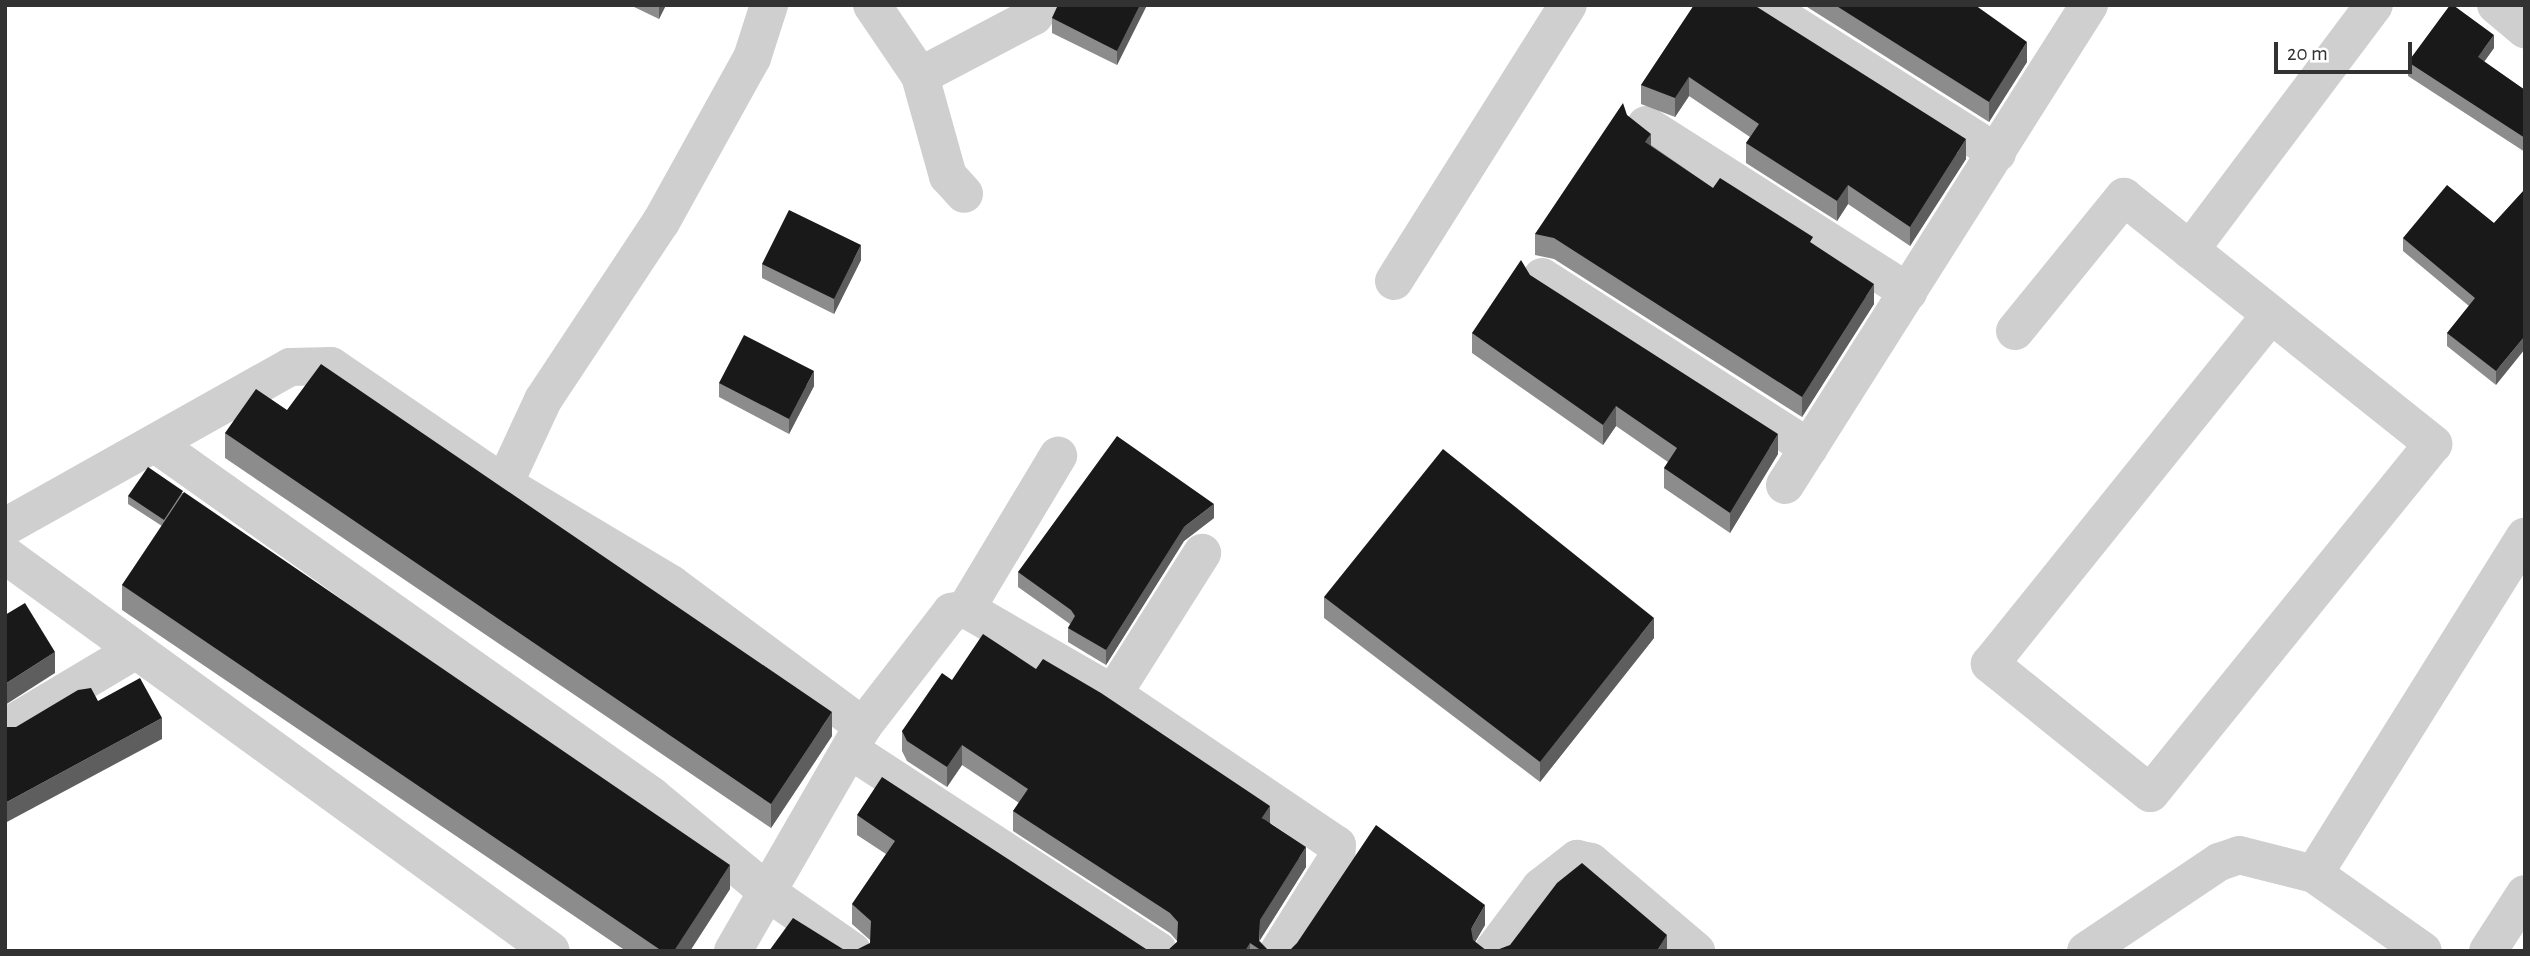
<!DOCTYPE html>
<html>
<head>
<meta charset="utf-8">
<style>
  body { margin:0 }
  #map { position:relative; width:2530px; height:956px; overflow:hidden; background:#fff; font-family:"Alegreya Sans",sans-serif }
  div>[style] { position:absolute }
  .minor>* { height:38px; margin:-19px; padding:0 19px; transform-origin:19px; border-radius:19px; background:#cfcfcf }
  .wall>* { inset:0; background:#8c8c8c }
  .shaded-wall>* { inset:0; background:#5e5e5e }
  .building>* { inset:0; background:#191919 }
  span { translate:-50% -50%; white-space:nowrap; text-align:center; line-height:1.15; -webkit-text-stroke:7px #fff; paint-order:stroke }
  .frame { position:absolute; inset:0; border:7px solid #323232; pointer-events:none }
  .scale { position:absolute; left:2274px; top:42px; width:138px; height:32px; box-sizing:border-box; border:4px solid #323232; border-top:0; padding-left:9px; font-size:21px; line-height:24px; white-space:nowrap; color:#323232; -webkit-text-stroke:5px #fff; paint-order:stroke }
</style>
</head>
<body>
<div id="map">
  <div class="minor">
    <div style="left:872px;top:5px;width:86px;rotate:55.9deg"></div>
    <div style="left:920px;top:76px;width:104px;rotate:74.4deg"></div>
    <div style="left:948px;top:176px;width:24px;rotate:48deg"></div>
    <div style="left:1763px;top:5px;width:277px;rotate:32.3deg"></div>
    <div style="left:2496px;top:5px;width:38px;rotate:40deg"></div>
    <div style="left:920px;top:76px;width:129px;rotate:-27.8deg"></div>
    <div style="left:1034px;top:16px;width:14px;rotate:-54deg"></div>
    <div style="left:1646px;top:125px;width:311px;rotate:32.5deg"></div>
    <div style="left:2190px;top:250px;width:306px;rotate:-53.1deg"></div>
    <div style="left:1542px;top:277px;width:317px;rotate:32.6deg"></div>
    <div style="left:1394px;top:281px;width:326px;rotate:-57.8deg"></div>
    <div style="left:2015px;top:331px;width:173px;rotate:-50.9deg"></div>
    <div style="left:2124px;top:197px;width:396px;rotate:38.6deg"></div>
    <div style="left:2433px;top:444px;width:449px;rotate:129deg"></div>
    <div style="left:2150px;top:793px;width:206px;rotate:-141.1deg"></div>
    <div style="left:1990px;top:664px;width:448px;rotate:-51.2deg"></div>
    <div style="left:157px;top:445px;width:607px;rotate:35.34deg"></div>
    <div style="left:652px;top:796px;width:153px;rotate:39.7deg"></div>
    <div style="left:770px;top:894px;width:100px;rotate:34.8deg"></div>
    <div style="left:504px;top:484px;width:93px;rotate:-65.1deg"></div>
    <div style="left:543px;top:400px;width:214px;rotate:-56.5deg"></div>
    <div style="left:661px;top:222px;width:188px;rotate:-61deg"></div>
    <div style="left:752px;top:58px;width:56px;rotate:-72.2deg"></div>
    <div style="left:1785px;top:485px;width:568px;rotate:-57.65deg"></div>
    <div style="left:5px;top:527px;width:327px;rotate:-29.3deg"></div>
    <div style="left:290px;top:367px;width:41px;rotate:-1.4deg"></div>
    <div style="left:331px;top:366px;width:209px;rotate:34.3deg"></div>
    <div style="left:504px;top:484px;width:195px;rotate:30.9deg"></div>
    <div style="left:671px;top:584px;width:239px;rotate:36.5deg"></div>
    <div style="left:5px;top:555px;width:674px;rotate:35.95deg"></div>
    <div style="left:966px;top:609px;width:179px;rotate:-59deg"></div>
    <div style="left:1113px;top:694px;width:167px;rotate:-57.7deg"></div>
    <div style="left:5px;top:728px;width:152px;rotate:-30.8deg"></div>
    <div style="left:850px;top:750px;width:368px;rotate:33.1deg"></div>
    <div style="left:2314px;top:874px;width:398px;rotate:-58deg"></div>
    <div style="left:733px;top:951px;width:260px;rotate:-60deg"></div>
    <div style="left:863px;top:726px;width:144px;rotate:-52.3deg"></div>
    <div style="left:951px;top:612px;width:15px;rotate:-11deg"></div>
    <div style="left:966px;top:609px;width:170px;rotate:30deg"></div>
    <div style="left:1113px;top:694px;width:270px;rotate:34deg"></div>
    <div style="left:1337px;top:845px;width:15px;rotate:94deg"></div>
    <div style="left:1336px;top:860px;width:107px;rotate:122.1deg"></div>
    <div style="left:1493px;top:951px;width:80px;rotate:-53.1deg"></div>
    <div style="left:1541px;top:887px;width:46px;rotate:-37.9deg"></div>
    <div style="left:1577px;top:859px;width:14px;rotate:12deg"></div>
    <div style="left:1591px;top:862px;width:138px;rotate:40.3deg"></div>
    <div style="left:2086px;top:951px;width:160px;rotate:-33.8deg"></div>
    <div style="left:2219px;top:862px;width:21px;rotate:-19deg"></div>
    <div style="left:2239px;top:855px;width:77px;rotate:14.2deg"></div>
    <div style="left:2314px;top:874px;width:133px;rotate:35.2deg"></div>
    <div style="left:2488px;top:951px;width:68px;rotate:-57deg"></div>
  </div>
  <div class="wall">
    <div style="clip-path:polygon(630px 5px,666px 5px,659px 19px)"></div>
    <div style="clip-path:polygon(1058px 5px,1147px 5px,1117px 65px,1052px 33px,1052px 18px)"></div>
    <div style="clip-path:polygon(1694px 5px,1966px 159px,1910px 246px,1848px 204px,1837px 221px,1746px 163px,1746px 143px,1750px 137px,1689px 96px,1675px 117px,1641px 104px,1641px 85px)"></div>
    <div style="clip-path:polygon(1804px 5px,1975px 5px,2027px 62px,1989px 122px)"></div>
    <div style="clip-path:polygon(2494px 48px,2484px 62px,2525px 90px,2525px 152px,2408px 76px,2408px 62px)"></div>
    <div style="clip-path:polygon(1627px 115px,1651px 145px,1713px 188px,1813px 244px,1874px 304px,1802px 417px,1554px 259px,1535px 255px,1535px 234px)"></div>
    <div style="clip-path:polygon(2525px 189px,2496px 385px,2447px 346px,2447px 333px,2469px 306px,2403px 251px,2403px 238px,2494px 223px)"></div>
    <div style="clip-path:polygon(861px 260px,834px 314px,762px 278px,762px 264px)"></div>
    <div style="clip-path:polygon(1530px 275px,1778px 454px,1730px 533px,1664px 488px,1664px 468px,1668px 462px,1616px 426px,1603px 445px,1472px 353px,1472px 333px)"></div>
    <div style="clip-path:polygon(719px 383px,814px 386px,789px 434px,719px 397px)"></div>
    <div style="clip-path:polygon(287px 410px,832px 736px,771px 828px,225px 458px,225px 433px)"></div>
    <div style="clip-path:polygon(183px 493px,730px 889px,690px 951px,626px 951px,122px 610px,122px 585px,162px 526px,128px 504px,128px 496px)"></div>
    <div style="clip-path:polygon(1214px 518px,1184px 541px,1106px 665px,1068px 642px,1068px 628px,1070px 624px,1018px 587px,1018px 572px)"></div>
    <div style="clip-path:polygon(1324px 597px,1654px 638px,1540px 782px,1324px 618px)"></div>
    <div style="clip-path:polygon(952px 680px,1270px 823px,1306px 867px,1260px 940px,1260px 941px,1268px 950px,1289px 951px,1485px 925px,1475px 942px,1487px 951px,1167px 951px,1177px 942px,1177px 941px,1170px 933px,1013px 831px,1013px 811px,1019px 803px,962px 765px,947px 787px,907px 761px,902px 751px,902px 731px)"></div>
    <div style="clip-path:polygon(857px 815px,1146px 949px,870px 943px,870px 940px,852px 924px,852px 904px,886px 854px,857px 835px)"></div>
  </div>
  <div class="shaded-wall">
    <div style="clip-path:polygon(659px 5px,666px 5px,659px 19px)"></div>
    <div style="clip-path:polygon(1140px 5px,1147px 5px,1117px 65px,1117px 51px)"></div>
    <div style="clip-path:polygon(2494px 35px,2494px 48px,2478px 70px,2478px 57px)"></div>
    <div style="clip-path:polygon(2027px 42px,2027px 62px,1989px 122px,1989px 102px)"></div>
    <div style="clip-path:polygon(1689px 77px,1689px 96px,1675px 117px,1675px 98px)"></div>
    <div style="clip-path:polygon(1651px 134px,1651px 154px,1645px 142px)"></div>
    <div style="clip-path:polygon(1966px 139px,1966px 159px,1910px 246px,1910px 227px)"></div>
    <div style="clip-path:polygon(1848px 185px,1848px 204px,1837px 221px,1837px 201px)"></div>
    <div style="clip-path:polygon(861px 245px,861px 260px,834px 314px,834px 299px)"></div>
    <div style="clip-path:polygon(1874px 284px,1874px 304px,1802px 417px,1802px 397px)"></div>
    <div style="clip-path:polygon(2525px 336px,2525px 349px,2496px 385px,2496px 371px)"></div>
    <div style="clip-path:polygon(814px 371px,814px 386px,789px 434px,789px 419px)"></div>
    <div style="clip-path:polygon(1616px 406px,1616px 426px,1603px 445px,1603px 425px)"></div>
    <div style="clip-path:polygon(1778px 434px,1778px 454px,1730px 533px,1730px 513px)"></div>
    <div style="clip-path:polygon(1214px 504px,1214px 518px,1184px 541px,1106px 665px,1106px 650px,1184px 527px)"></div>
    <div style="clip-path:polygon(1654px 618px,1654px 638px,1540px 782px,1540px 762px)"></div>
    <div style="clip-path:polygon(55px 652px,55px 673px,5px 705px,5px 684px)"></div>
    <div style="clip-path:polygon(832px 712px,832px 736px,771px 828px,771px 804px)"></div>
    <div style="clip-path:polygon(162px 718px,162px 739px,5px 823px,5px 803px)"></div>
    <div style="clip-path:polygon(962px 745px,962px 765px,947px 787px,947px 767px)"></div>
    <div style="clip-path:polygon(1270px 806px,1270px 826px,1262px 818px)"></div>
    <div style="clip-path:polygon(1306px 847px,1306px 867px,1260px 940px,1260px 949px,1260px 920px)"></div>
    <div style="clip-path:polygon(730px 865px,730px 889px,690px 951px,674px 951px)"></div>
    <div style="clip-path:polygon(1485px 905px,1485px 925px,1471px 949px,1471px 929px)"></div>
    <div style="clip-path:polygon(1667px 935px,1667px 951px,1657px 951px)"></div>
    <div style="clip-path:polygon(1250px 943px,1250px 951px,1245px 951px)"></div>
  </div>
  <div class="building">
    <div style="clip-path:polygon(1058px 5px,1140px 5px,1117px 51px,1052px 18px)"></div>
    <div style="clip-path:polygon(1694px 5px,1754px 5px,1966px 139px,1910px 227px,1848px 185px,1837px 201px,1746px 143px,1759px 124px,1689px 77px,1675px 98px,1641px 85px)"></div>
    <div style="clip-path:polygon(1835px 5px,1975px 5px,2027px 42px,1989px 102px)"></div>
    <div style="clip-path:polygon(2450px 5px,2453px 5px,2494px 35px,2478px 57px,2525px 90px,2525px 138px,2408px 62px)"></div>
    <div style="clip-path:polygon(1623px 103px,1627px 115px,1651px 134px,1645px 142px,1713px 188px,1720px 178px,1813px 237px,1810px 242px,1874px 284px,1802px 397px,1554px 238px,1535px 234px)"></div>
    <div style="clip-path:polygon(2447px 185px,2494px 223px,2525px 189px,2525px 336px,2496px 371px,2447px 333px,2475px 298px,2403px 238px)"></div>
    <div style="clip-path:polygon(789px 210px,861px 245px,834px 299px,762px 264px)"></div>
    <div style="clip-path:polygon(1521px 260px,1530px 275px,1778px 434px,1730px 513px,1664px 468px,1677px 448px,1616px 406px,1603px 425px,1472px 333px)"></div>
    <div style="clip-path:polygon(744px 335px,814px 371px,789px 419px,719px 383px)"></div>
    <div style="clip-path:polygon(321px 364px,832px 712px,771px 804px,225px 433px,256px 389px,287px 410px)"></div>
    <div style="clip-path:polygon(1117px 436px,1214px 504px,1184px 527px,1106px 650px,1068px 628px,1075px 616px,1071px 610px,1018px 572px)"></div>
    <div style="clip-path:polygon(1443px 449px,1654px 618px,1540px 762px,1324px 597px)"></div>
    <div style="clip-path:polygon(148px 467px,183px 491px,164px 520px,128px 496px)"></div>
    <div style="clip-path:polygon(184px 492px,730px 865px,674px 951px,662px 951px,122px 585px)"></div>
    <div style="clip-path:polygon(25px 603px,55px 652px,5px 684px,5px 615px)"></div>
    <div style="clip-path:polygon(983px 634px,1036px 669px,1043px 659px,1101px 693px,1270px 806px,1262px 818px,1306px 847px,1260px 920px,1259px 941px,1268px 950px,1289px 951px,1297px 943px,1376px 825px,1485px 905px,1471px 929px,1473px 940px,1487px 951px,1262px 951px,1250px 943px,1245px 951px,1167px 951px,1177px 942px,1178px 922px,1170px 913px,1013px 811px,1028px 789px,962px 745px,947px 767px,907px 741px,902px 731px,942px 673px,952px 680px)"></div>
    <div style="clip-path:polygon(140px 678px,162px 718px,5px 803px,5px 727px,16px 727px,78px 690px,91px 688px,98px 701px)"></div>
    <div style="clip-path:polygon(882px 777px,1146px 949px,1167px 951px,854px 951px,870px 943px,871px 921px,852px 904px,895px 841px,857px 815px)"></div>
    <div style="clip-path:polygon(1582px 863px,1667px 935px,1657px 951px,1494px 951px,1510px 945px,1557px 883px)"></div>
    <div style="clip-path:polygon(793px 918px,846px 951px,769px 951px)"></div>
  </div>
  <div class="frame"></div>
  <div class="scale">20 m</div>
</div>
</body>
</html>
